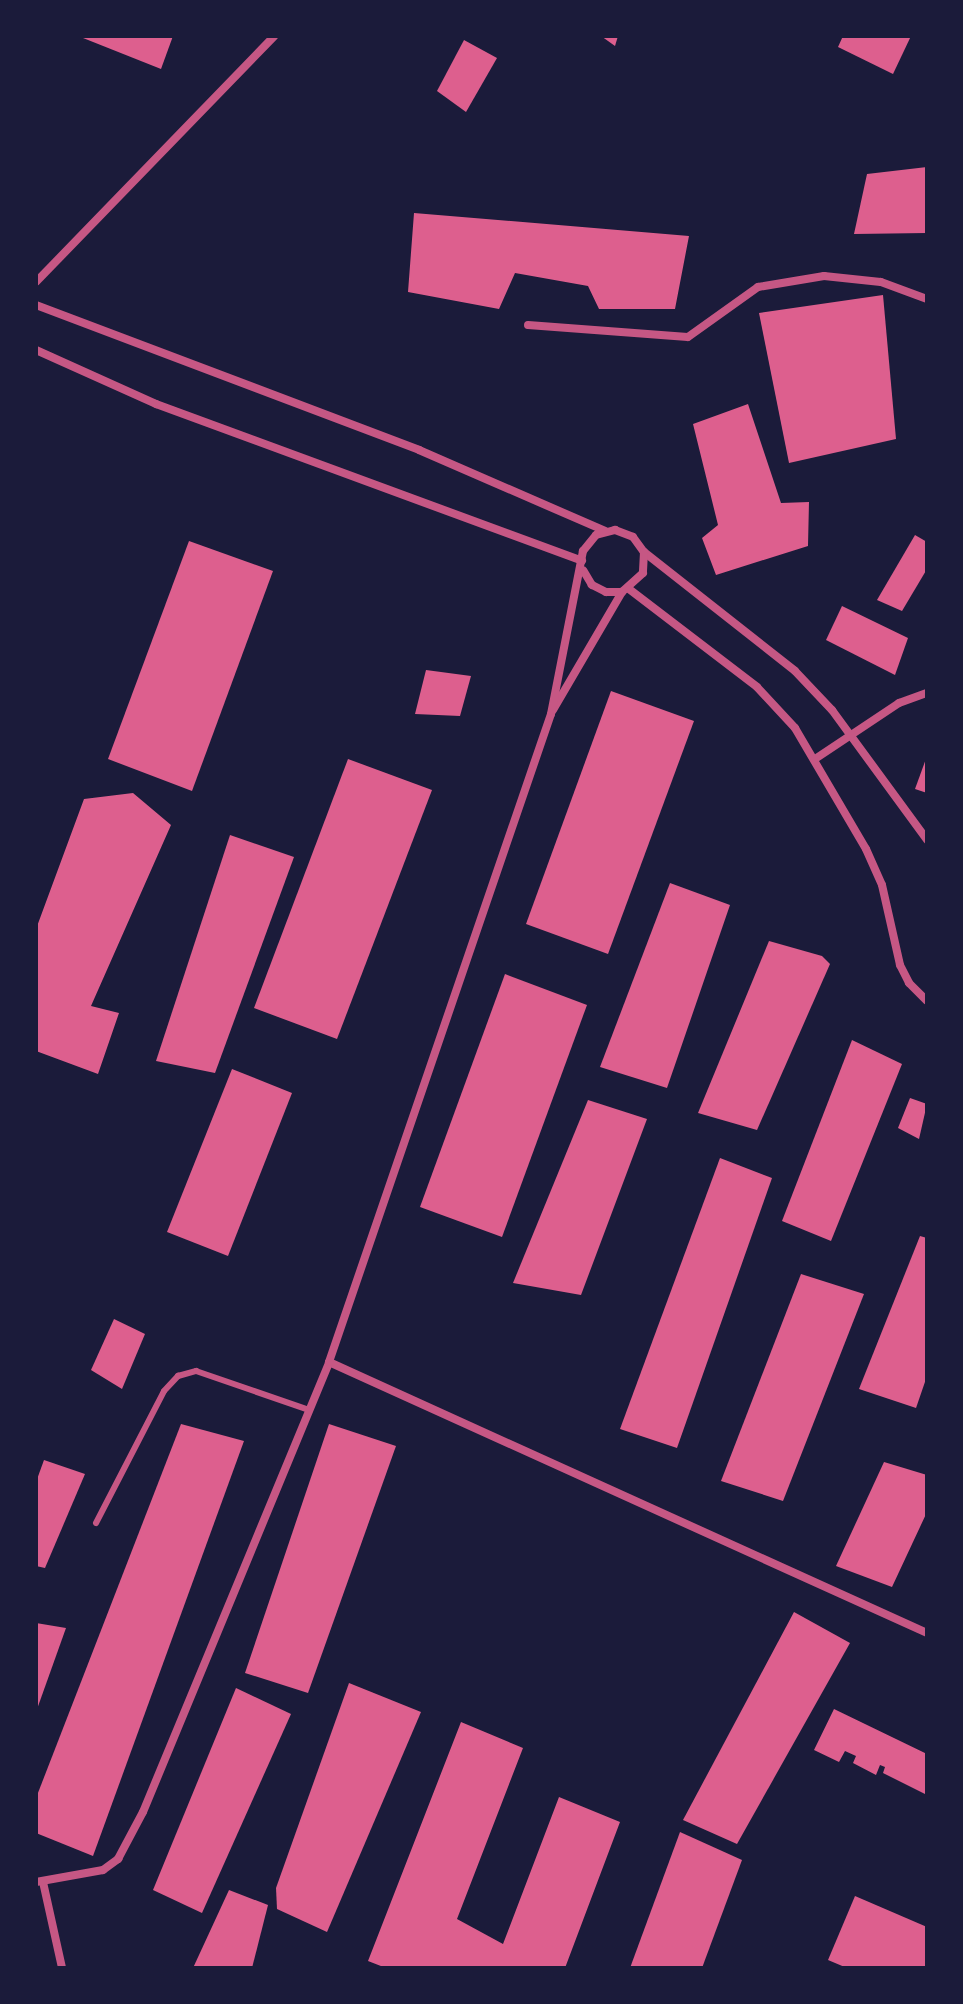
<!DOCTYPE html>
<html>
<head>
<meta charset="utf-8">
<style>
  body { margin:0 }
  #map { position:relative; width:963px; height:2004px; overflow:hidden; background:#1b1b3a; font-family:"Alegreya Sans",sans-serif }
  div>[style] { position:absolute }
  .building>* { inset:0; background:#dd5f8e }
  .service>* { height:6px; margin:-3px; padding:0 3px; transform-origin:3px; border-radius:3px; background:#c65784 }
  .minor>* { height:8px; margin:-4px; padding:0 4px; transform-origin:4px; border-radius:4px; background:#c65784 }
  span { translate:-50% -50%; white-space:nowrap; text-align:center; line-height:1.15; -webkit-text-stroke:7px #1b1b3a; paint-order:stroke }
  .frame { position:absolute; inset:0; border:38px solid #1b1b3a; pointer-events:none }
</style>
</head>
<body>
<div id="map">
  <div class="building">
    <div style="clip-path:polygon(78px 36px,173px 36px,161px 69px)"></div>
    <div style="clip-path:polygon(601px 36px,618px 36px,615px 46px)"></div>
    <div style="clip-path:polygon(843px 36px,911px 36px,893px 74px,838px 47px)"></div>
    <div style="clip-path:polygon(464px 40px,497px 58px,466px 112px,437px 91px)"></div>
    <div style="clip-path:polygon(927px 167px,927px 233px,854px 234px,867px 174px)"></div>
    <div style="clip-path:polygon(414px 213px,689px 236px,675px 309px,599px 309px,588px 286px,515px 273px,499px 309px,408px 292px)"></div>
    <div style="clip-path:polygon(883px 295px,896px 439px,789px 463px,759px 313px)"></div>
    <div style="clip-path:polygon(748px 404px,781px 503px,809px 502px,808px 546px,716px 575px,702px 538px,718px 525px,693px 424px)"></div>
    <div style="clip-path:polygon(915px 535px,927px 542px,927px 569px,902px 611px,877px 600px)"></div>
    <div style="clip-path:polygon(189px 541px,273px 571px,192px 791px,108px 759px)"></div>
    <div style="clip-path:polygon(842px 606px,908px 638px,895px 675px,826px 640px)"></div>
    <div style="clip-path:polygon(426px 670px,471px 676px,460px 716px,415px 714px)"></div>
    <div style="clip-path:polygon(611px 691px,694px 721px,608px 954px,526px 924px)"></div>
    <div style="clip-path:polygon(927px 756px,927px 793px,915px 789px)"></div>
    <div style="clip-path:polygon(348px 759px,432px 790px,337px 1039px,254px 1008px)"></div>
    <div style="clip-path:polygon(133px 793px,171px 825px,91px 1006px,119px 1013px,98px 1074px,36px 1051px,36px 929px,84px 799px)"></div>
    <div style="clip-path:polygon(230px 835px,294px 857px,215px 1073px,156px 1061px)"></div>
    <div style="clip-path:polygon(670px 883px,730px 905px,667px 1088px,600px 1067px)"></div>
    <div style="clip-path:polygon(769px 941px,822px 956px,830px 964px,757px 1130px,698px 1113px)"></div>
    <div style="clip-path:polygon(505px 974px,587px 1005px,502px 1237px,420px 1207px)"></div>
    <div style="clip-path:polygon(852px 1040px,902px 1064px,831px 1241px,782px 1221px)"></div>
    <div style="clip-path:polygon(232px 1069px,292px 1093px,228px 1256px,167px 1232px)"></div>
    <div style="clip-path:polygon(910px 1098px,927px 1104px,919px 1139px,898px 1128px)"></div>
    <div style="clip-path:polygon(588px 1100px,647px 1119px,581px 1295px,513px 1283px)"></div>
    <div style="clip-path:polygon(720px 1158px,772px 1178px,677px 1448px,620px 1429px)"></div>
    <div style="clip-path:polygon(920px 1236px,927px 1238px,927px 1376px,916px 1408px,859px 1389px)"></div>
    <div style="clip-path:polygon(801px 1274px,864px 1294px,783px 1501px,721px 1481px)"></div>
    <div style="clip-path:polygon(114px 1319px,145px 1334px,122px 1389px,91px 1370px)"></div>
    <div style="clip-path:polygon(181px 1424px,244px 1441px,93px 1856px,36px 1833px,36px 1798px)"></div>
    <div style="clip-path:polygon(329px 1424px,396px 1446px,308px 1693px,245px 1673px)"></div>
    <div style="clip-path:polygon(44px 1460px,85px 1474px,45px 1568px,36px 1566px,36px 1482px)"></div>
    <div style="clip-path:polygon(884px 1462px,927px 1475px,927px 1512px,892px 1587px,836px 1566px)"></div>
    <div style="clip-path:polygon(794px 1612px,850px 1643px,737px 1844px,683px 1820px)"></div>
    <div style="clip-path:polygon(36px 1623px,66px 1628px,36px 1712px)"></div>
    <div style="clip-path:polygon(349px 1683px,421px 1712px,327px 1932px,277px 1909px,276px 1888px)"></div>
    <div style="clip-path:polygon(236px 1688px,291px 1714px,202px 1913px,153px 1890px)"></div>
    <div style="clip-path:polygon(834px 1709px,927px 1754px,927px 1795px,883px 1773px,885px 1767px,880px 1765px,876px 1775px,853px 1763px,856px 1756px,845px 1751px,839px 1762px,814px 1750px)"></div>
    <div style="clip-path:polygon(461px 1722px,523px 1748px,457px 1919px,503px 1944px,559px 1797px,620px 1822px,565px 1968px,386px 1968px,368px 1961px)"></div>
    <div style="clip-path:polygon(680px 1832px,742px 1860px,702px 1968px,630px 1968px)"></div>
    <div style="clip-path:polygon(229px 1890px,268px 1905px,252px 1968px,193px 1968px)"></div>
    <div style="clip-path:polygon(855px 1896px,927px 1927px,927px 1968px,847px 1968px,828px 1960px)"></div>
  </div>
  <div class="service">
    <div style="left:96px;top:1523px;width:148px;rotate:-62.7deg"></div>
    <div style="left:164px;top:1391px;width:21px;rotate:-47deg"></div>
    <div style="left:178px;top:1376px;width:19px;rotate:-16deg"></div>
    <div style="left:196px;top:1371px;width:120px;rotate:19deg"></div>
  </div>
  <div class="minor">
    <div style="left:36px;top:282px;width:342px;rotate:-45.9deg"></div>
    <div style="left:36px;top:305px;width:410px;rotate:20.7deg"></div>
    <div style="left:419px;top:450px;width:203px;rotate:23.5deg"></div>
    <div style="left:528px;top:325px;width:160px;rotate:4.3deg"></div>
    <div style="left:688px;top:337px;width:86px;rotate:-35.5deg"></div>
    <div style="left:758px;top:287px;width:67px;rotate:-9.5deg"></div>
    <div style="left:824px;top:276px;width:57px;rotate:6deg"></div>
    <div style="left:881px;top:282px;width:49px;rotate:20.3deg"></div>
    <div style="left:36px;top:350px;width:132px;rotate:24.2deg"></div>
    <div style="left:156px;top:404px;width:454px;rotate:20.2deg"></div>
    <div style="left:644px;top:552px;width:192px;rotate:38.2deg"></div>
    <div style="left:795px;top:671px;width:54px;rotate:46.5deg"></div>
    <div style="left:832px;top:710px;width:161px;rotate:53.8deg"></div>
    <div style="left:629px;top:589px;width:161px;rotate:37.4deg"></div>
    <div style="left:757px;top:687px;width:56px;rotate:47.2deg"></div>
    <div style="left:795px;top:728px;width:140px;rotate:59.6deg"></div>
    <div style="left:866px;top:849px;width:39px;rotate:66deg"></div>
    <div style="left:882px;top:885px;width:82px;rotate:77.3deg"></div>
    <div style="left:900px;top:965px;width:20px;rotate:63deg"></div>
    <div style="left:909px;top:983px;width:25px;rotate:45deg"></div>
    <div style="left:553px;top:710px;width:137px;rotate:-59.7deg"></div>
    <div style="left:815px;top:759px;width:101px;rotate:-33.7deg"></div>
    <div style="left:899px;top:703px;width:30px;rotate:-20deg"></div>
    <div style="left:329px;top:1362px;width:657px;rotate:24.38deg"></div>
    <div style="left:36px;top:1882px;width:68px;rotate:-10.2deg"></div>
    <div style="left:103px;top:1870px;width:19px;rotate:-36deg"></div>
    <div style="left:118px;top:1859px;width:53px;rotate:-62deg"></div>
    <div style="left:143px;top:1812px;width:487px;rotate:-67.5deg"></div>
    <div style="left:329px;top:1362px;width:685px;rotate:-71.09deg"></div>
    <div style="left:551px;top:714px;width:166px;rotate:-78.9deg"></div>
    <div style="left:583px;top:551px;width:21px;rotate:-51deg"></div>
    <div style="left:596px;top:535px;width:20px;rotate:-15deg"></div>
    <div style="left:615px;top:530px;width:19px;rotate:21deg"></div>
    <div style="left:633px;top:537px;width:19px;rotate:54deg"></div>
    <div style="left:644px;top:552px;width:21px;rotate:93deg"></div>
    <div style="left:643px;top:573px;width:28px;rotate:138deg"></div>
    <div style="left:622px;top:592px;width:16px;rotate:180deg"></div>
    <div style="left:606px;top:592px;width:16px;rotate:-153deg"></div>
    <div style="left:592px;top:585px;width:17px;rotate:-121deg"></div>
    <div style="left:43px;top:1882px;width:88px;rotate:77.5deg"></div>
  </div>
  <div class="frame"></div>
</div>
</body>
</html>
